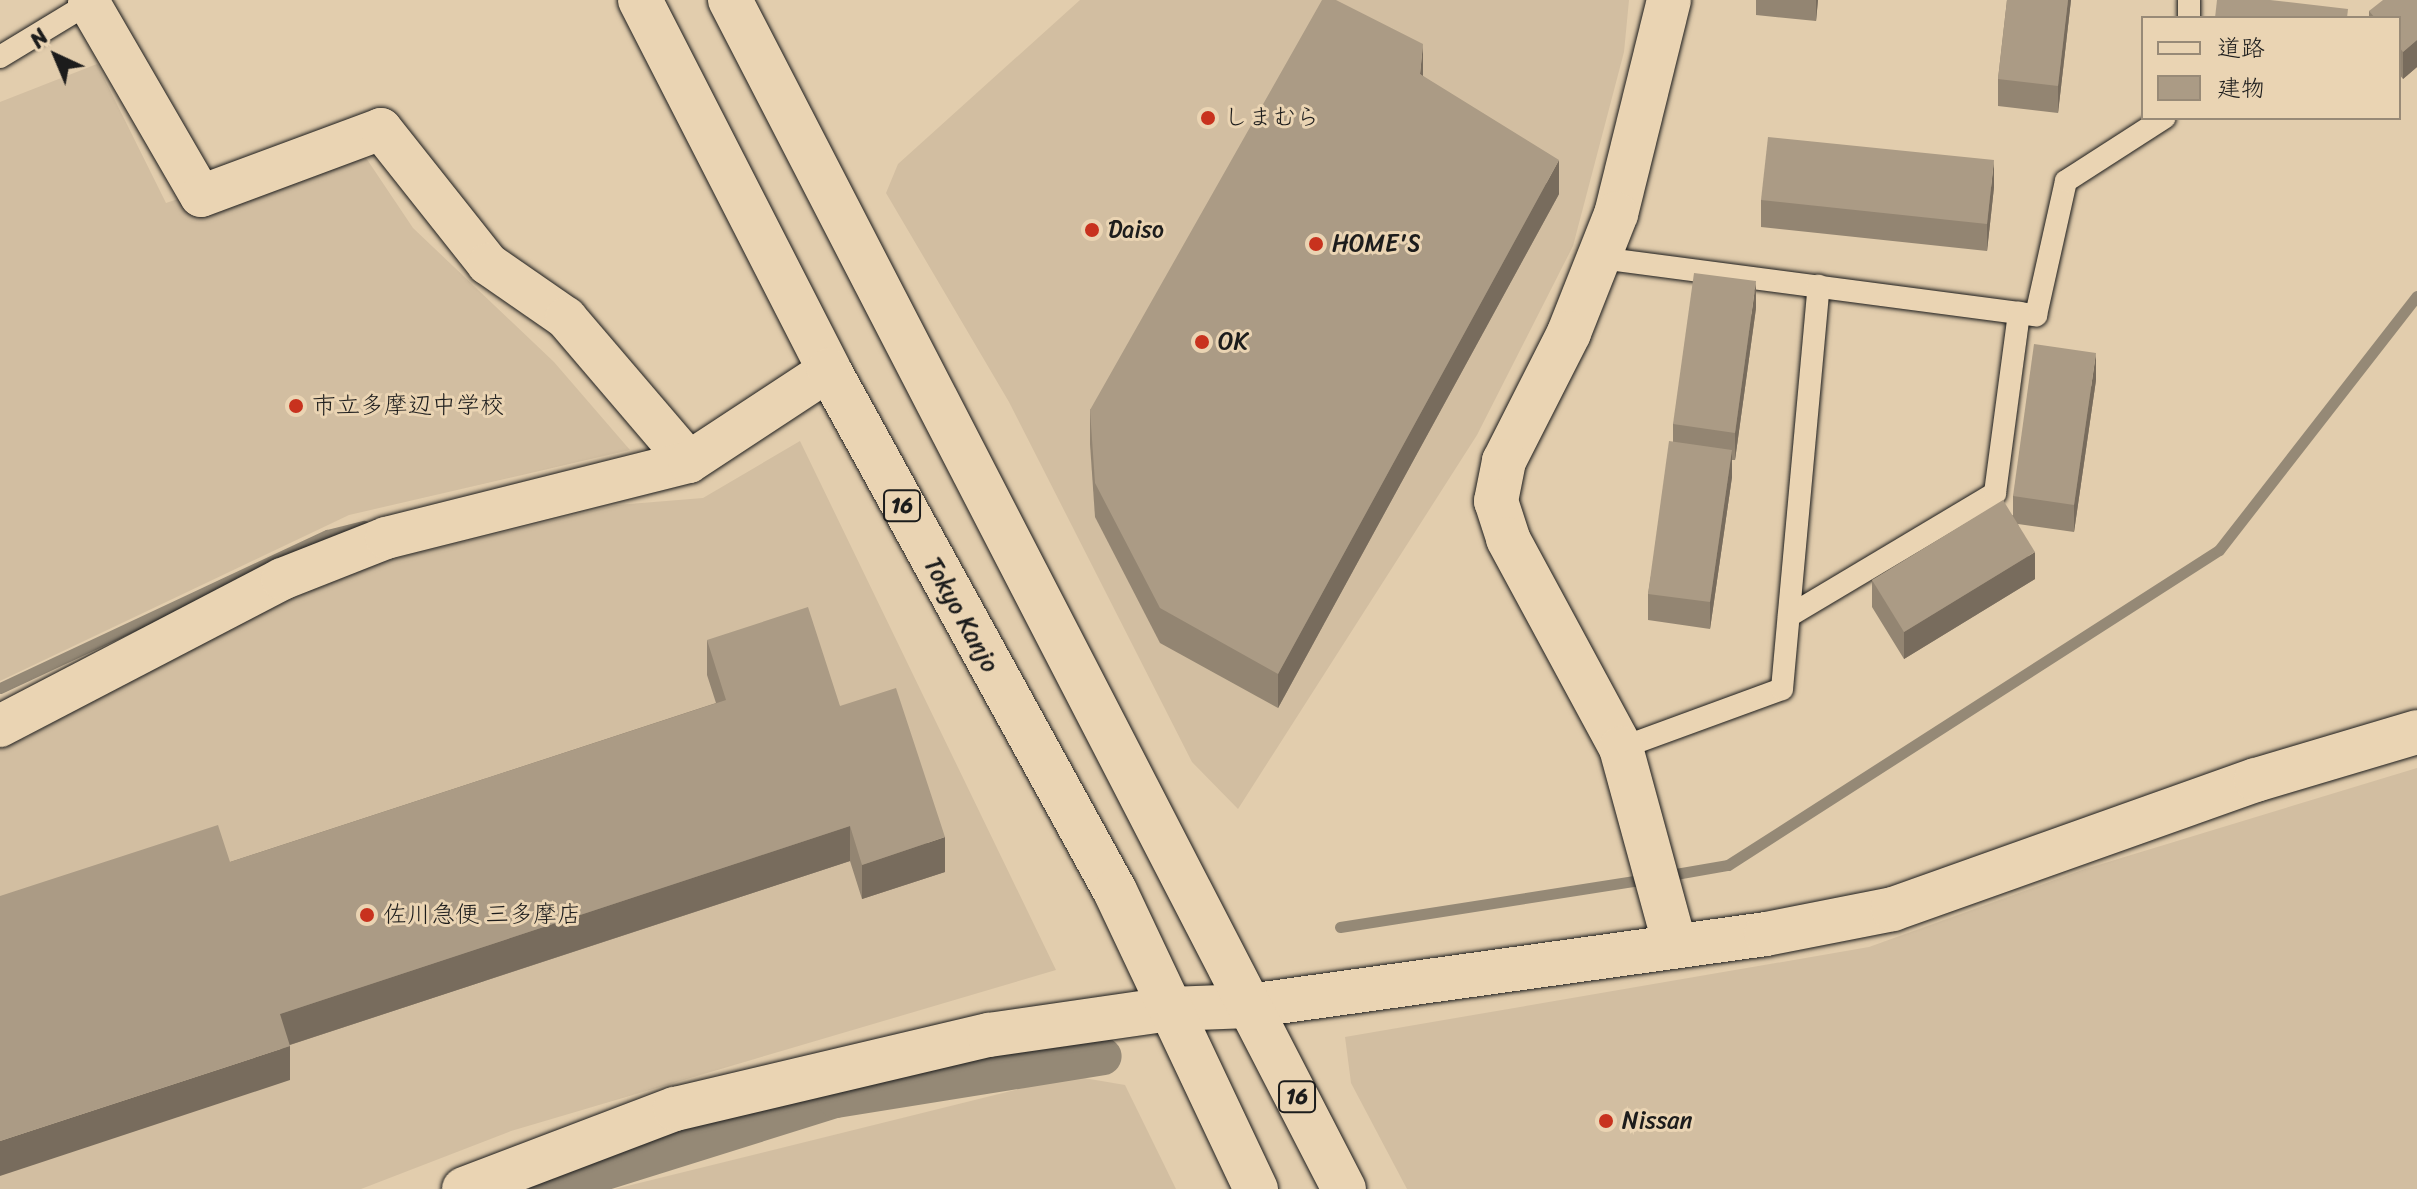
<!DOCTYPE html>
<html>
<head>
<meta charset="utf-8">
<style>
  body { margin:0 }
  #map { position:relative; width:2417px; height:1189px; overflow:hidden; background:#e2cdad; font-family:Sriracha,"Klee One",sans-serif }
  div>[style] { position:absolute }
  .built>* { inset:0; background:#d2bea1 }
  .stream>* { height:11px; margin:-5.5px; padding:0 5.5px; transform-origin:5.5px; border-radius:5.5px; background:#958976 }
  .canal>* { height:38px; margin:-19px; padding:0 19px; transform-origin:19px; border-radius:19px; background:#958976 }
  .roads { filter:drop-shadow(0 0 2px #1c1c1c) drop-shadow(0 0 2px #1c1c1c) }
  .service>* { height:22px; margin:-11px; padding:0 11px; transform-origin:11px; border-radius:11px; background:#ead4b3 }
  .minor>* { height:42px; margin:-21px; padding:0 21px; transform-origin:21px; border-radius:21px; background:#ead4b3 }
  .tertiary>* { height:44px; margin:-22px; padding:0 22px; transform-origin:22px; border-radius:22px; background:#ead4b3 }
  .trunk>* { height:44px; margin:-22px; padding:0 22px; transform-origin:22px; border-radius:22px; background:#ead4b3 }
  .wall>* { inset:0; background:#938572 }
  .shaded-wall>* { inset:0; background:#786c5d }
  .building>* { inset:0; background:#ab9b85 }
  .dots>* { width:22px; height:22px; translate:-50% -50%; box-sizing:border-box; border:4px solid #ead4b3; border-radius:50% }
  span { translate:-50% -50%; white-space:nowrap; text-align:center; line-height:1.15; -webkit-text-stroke:6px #ead4b3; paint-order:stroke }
  .shield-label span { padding:2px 6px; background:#ead4b3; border:2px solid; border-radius:6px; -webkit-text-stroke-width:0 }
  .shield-label { font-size:22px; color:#1c1c1c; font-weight:700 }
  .poi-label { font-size:24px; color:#1c1c1c }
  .left { translate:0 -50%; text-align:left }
  .street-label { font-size:24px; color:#1c1c1c }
  .legend { position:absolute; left:2141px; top:16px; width:260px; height:104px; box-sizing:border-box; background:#ead4b3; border:2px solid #988a77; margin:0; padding:10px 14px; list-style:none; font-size:24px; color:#1c1c1c }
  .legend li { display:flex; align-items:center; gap:16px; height:40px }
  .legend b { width:40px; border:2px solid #988a77 }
  .north { position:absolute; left:16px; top:16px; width:80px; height:80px; -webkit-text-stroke:6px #ead4b3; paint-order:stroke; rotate:316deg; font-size:22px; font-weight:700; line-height:32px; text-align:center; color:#1c1c1c }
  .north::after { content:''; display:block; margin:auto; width:28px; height:36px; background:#1c1c1c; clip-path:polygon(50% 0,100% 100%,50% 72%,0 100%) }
</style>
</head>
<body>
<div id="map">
  <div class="built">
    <div style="clip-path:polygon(1080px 0,1629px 0,1624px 52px,1573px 246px,1477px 435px,1238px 809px,1192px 762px,1009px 402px,886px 193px,898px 164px)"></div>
    <div style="clip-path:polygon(97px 64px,166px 203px,354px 140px,413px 228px,554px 362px,630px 450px,349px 515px,0 681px,0 102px)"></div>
    <div style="clip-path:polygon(800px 441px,1056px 970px,511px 1131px,361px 1189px,0 1189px,0 745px,26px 738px,207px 634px,381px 562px,617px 505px,703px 498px)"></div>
    <div style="clip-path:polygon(2417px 768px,2417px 1189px,1407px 1189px,1351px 1083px,1345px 1037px,1869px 947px,2085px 869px)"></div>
    <div style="clip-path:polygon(1072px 1076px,1125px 1085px,1176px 1189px,615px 1189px)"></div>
  </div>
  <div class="stream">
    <div style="left:0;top:688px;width:361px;rotate:-25.1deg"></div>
    <div style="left:327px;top:535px;width:38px;rotate:-14deg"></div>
    <div style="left:1664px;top:876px;width:65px;rotate:-9.8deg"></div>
    <div style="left:1728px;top:865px;width:583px;rotate:-32.68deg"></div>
    <div style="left:2219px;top:550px;width:322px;rotate:-52.1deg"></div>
    <div style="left:1340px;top:927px;width:311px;rotate:-8.9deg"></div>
  </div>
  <div class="canal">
    <div style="left:548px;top:1189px;width:302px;rotate:-17.4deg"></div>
    <div style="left:836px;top:1099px;width:270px;rotate:-9.1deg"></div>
  </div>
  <div class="roads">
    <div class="service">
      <div style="left:2189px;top:18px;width:18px;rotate:-90deg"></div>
      <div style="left:0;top:57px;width:110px;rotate:-31.2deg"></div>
      <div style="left:1601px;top:258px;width:439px;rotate:7.5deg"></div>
      <div style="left:2036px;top:315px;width:137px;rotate:-77.4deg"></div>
      <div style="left:2066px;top:181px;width:117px;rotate:-32.7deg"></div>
      <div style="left:1789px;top:616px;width:240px;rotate:-30.8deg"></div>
      <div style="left:1995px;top:493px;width:182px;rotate:-82.4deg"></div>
      <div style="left:1621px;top:748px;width:171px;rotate:-20.1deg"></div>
      <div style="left:1782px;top:689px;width:405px;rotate:-84.8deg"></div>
    </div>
    <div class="minor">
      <div style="left:89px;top:3px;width:223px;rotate:59.9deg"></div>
      <div style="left:201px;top:196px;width:192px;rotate:-20.4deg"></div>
      <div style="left:381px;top:129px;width:172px;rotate:51.6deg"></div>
      <div style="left:488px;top:264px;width:95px;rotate:34.7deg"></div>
      <div style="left:566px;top:318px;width:189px;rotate:49.5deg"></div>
      <div style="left:0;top:726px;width:318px;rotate:-27.5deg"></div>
      <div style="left:282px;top:579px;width:112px;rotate:-21.5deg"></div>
      <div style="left:386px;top:538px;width:312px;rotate:-14.1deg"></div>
      <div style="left:689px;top:462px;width:168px;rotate:-33.3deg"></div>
    </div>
    <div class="tertiary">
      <div style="left:1669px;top:0;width:220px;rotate:103.9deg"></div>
      <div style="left:1616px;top:214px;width:128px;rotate:111.6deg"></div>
      <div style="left:1569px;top:333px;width:144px;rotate:116.9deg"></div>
      <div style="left:1504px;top:461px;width:41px;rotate:101.3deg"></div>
      <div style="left:1496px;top:501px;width:40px;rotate:72deg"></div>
      <div style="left:1508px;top:539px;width:238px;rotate:61.6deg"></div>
      <div style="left:1621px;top:748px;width:205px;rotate:74.7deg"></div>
      <div style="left:464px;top:1189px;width:226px;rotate:-20.8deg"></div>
      <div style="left:675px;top:1109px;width:323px;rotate:-13.3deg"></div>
      <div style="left:989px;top:1035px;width:183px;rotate:-8.2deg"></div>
      <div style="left:1170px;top:1009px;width:79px;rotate:-2.2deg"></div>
      <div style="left:1249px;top:1006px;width:522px;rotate:-7.93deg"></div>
      <div style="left:1766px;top:934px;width:129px;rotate:-11.1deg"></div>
      <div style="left:1893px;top:909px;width:385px;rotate:-19.6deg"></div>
      <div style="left:2256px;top:780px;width:168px;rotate:-16.6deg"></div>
    </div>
    <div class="trunk">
      <div style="left:640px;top:0;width:415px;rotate:62.9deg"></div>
      <div style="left:829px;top:370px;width:594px;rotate:61.24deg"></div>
      <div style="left:1115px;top:891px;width:330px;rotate:64.7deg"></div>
      <div style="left:730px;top:0;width:1338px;rotate:62.69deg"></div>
    </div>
  </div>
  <div class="wall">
    <div style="clip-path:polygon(1756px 0,1818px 0,1816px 21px,1756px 15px)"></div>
    <div style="clip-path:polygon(2007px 0,2071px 0,2058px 113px,1998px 106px,1998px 79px)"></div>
    <div style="clip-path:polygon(2417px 0,2417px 67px,2403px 79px,2399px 74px,2399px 18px,2369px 18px,2369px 11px)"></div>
    <div style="clip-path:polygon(1423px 76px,1559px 194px,1278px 708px,1160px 643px,1095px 517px,1090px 444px,1090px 410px)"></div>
    <div style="clip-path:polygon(1994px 187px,1987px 251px,1761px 227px,1761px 200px)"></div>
    <div style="clip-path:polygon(1756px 308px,1735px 460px,1732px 460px,1732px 477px,1710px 629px,1648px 620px,1648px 594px,1673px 442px,1673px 424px)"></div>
    <div style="clip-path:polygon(2096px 380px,2074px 532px,2018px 524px,2035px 579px,1904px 659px,1872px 607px,1872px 580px,2013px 515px,2013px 496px)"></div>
    <div style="clip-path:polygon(707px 640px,840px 706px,945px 872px,862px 899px,850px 861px,290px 1045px,290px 1080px,230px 862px,716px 703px,707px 675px)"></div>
  </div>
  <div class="shaded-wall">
    <div style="clip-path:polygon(1816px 0,1818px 0,1816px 21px)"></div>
    <div style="clip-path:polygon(2068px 0,2071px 0,2058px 113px,2058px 86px)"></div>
    <div style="clip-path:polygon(2417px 40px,2417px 67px,2403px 79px,2403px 52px)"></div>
    <div style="clip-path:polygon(1423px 44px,1423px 78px,1420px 74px)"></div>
    <div style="clip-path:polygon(1559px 160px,1559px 194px,1278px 708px,1278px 674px)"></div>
    <div style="clip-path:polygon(1994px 160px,1994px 187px,1987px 251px,1987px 224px)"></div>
    <div style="clip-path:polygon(1756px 281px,1756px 308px,1735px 460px,1735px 433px)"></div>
    <div style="clip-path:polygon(2096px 353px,2096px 380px,2074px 532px,2074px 505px)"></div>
    <div style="clip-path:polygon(1732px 450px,1732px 477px,1710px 629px,1710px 602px)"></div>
    <div style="clip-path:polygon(2035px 552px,2035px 579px,1904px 659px,1904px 632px)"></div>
    <div style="clip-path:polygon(850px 826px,850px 861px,280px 1048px,280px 1014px)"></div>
    <div style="clip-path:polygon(945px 837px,945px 872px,862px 899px,862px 865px)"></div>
    <div style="clip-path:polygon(290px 1046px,290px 1080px,0 1176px,0 1141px)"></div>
  </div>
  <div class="building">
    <div style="clip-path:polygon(1322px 0,1336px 0,1423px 44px,1420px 74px,1559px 160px,1278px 674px,1160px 608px,1095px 483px,1090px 410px)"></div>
    <div style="clip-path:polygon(2007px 0,2068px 0,2058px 86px,1998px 79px)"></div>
    <div style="clip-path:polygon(2217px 0,2270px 0,2348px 9px,2347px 18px,2215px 18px)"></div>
    <div style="clip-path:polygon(2383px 0,2417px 0,2417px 40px,2403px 52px,2399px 47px,2399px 18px,2375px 18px,2369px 11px)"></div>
    <div style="clip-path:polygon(1768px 137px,1994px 160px,1987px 224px,1761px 200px)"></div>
    <div style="clip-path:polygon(1694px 273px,1756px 281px,1735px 433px,1673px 424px)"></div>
    <div style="clip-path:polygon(2034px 344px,2096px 353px,2074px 505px,2013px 496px)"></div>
    <div style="clip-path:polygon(1669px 441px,1732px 450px,1710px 602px,1648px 594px)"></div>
    <div style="clip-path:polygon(2003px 500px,2035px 552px,1904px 632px,1872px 580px)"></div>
    <div style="clip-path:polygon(808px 607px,840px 706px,896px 688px,945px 837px,862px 865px,850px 826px,280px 1014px,290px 1046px,0 1141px,0 896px,218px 825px,230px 862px,726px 700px,707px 640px)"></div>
  </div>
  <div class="dots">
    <div style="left:1208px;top:118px;background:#c8321e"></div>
    <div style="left:1092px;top:230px;background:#c8321e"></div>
    <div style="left:1316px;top:244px;background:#c8321e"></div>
    <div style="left:1202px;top:342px;background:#c8321e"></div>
    <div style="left:296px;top:406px;background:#c8321e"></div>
    <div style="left:367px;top:915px;background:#c8321e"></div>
    <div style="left:1606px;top:1121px;background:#c8321e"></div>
  </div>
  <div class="shield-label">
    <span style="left:902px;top:506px">16</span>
    <span style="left:1297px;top:1097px">16</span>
  </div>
  <div class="poi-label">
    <span class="left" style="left:1224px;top:118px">しまむら</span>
    <span class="left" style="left:1108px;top:230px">Daiso</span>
    <span class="left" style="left:1332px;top:244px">HOME'S</span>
    <span class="left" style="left:1218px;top:342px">OK</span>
    <span class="left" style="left:312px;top:406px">市立多摩辺中学校</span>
    <span class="left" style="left:383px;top:915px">佐川急便 三多摩店</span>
    <span class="left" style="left:1622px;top:1121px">Nissan</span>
  </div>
  <div class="street-label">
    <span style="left:961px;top:615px;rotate:61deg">Tokyo Kanjo</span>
  </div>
  <ul class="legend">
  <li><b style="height:10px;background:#ead4b3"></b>道路</li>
  <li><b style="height:22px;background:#ab9b85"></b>建物</li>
  </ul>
  <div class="north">N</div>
</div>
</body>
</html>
